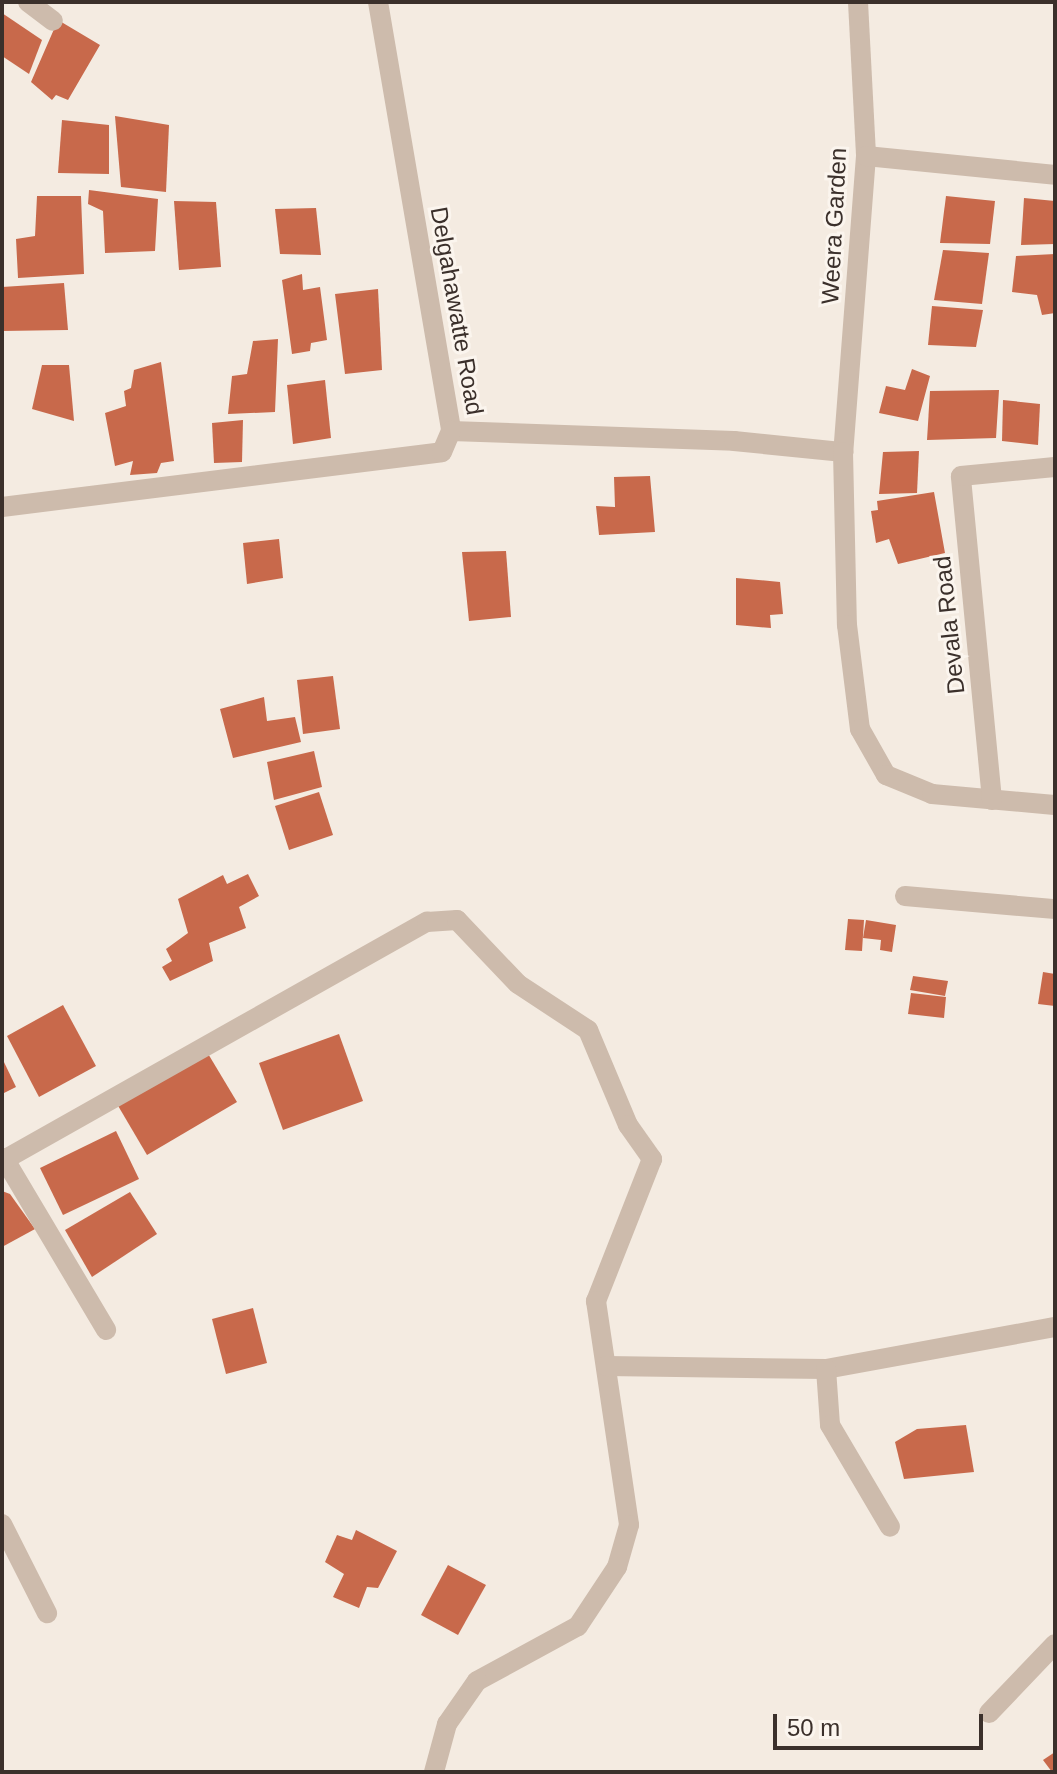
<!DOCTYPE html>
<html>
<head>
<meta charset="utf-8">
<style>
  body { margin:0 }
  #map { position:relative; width:1057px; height:1774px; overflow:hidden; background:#f4ebe1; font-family:Helvetica,sans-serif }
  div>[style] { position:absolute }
  .building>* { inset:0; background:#c8694b }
  .minor>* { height:20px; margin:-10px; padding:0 10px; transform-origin:10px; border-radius:10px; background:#cdbbac }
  span { translate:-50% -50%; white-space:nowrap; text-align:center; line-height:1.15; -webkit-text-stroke:6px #fbf5ee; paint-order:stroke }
  .street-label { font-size:24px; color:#3b302b }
  .frame { position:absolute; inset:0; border:4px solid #3b302b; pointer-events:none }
  .scale { position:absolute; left:773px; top:1714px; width:210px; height:36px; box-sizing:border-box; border:4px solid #3b302b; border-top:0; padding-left:10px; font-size:24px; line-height:28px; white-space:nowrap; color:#3b302b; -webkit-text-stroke:6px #fbf5ee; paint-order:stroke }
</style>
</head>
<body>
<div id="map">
  <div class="building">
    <div style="clip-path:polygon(2px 13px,42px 40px,29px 74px,2px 56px)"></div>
    <div style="clip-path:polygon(58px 20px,100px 45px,68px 100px,56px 95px,52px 100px,31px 82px)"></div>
    <div style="clip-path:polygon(115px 116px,169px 125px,166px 192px,121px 187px)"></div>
    <div style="clip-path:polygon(62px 120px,109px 125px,109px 174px,58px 173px)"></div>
    <div style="clip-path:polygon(89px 190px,158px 199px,155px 251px,105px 253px,103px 211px,88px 204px)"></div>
    <div style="clip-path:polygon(37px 196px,81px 196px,84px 274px,18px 278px,16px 239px,35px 236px)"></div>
    <div style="clip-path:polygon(946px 196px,995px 201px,990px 244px,940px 243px)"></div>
    <div style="clip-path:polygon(1024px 198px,1055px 201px,1055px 244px,1021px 245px)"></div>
    <div style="clip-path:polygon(174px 201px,216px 202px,221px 267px,179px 270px)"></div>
    <div style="clip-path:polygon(316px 208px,321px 255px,280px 254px,275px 209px)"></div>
    <div style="clip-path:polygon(943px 250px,989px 253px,982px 304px,934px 300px)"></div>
    <div style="clip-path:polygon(1055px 254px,1055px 313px,1042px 315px,1037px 295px,1012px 292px,1016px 256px)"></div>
    <div style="clip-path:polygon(302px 274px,303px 290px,320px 287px,327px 340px,311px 343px,310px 351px,292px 354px,282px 280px)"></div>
    <div style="clip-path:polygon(64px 283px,68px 330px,2px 331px,2px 287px)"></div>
    <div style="clip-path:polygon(378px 289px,382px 370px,345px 374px,335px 294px)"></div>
    <div style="clip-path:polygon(932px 306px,983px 310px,976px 347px,928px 345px)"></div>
    <div style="clip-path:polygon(278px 339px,275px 412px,228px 414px,232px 376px,247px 374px,253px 341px)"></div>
    <div style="clip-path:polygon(161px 362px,174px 461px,161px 463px,157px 473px,130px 475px,133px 461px,115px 466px,105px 413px,126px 406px,124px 391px,131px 388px,134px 370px)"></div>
    <div style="clip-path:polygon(42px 365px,69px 365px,74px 421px,32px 409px)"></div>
    <div style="clip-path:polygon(912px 369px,930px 376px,918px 421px,879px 413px,886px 386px,905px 390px)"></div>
    <div style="clip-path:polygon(325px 380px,331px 438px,293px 444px,287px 385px)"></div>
    <div style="clip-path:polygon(999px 390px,996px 438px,927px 440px,930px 391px)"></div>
    <div style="clip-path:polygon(1003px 400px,1040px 404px,1038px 445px,1002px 441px)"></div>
    <div style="clip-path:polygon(243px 420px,242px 462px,214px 463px,212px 423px)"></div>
    <div style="clip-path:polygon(919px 451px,917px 493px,879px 494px,883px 452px)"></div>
    <div style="clip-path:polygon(650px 476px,655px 532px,599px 535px,596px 506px,615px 507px,614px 477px)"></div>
    <div style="clip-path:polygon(934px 492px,945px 553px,898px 564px,889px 539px,876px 543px,871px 511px,878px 510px,877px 501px)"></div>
    <div style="clip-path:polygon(279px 539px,283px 578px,247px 584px,243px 543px)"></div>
    <div style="clip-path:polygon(506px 551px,511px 617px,469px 621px,462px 552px)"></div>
    <div style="clip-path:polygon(736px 578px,780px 582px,783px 614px,770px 615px,771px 628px,736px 625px)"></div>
    <div style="clip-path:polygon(333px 676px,340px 729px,303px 734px,297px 680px)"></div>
    <div style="clip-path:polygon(264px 697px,267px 721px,295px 717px,301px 742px,233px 758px,220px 709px)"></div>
    <div style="clip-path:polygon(314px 751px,322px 787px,274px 800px,267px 762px)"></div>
    <div style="clip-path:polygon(319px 792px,333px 835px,289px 850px,275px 806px)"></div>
    <div style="clip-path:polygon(248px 874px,259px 896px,239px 907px,246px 928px,209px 943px,213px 961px,170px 981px,162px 967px,172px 961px,166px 949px,188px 933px,178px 899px,223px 875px,227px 884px)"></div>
    <div style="clip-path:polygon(848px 919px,864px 920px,862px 951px,845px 950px)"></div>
    <div style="clip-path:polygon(866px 920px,896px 925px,892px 952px,880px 950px,881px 940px,863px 938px)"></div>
    <div style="clip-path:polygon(1043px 972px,1055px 974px,1055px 1006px,1038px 1004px)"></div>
    <div style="clip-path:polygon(913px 976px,948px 981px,945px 996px,910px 990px)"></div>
    <div style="clip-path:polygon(911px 993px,946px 997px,944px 1018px,908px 1014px)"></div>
    <div style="clip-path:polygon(63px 1005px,96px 1066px,39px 1097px,7px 1036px)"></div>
    <div style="clip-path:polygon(339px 1034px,363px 1101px,283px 1130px,259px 1063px)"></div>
    <div style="clip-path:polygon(207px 1052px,237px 1102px,147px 1155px,117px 1104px)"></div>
    <div style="clip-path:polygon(2px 1058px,16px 1087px,2px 1094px)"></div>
    <div style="clip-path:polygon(116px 1131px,139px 1179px,63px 1215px,40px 1168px)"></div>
    <div style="clip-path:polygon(2px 1191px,10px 1194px,35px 1229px,2px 1247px)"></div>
    <div style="clip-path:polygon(130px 1192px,157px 1234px,92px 1277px,65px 1230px)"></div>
    <div style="clip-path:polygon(253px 1308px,267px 1363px,226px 1374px,212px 1319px)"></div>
    <div style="clip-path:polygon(966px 1425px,974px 1472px,904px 1479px,895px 1442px,917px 1429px)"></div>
    <div style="clip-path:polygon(356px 1530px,397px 1551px,378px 1588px,367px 1587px,359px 1608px,333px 1597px,344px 1574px,325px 1562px,337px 1535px,352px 1540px)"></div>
    <div style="clip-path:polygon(448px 1565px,486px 1585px,458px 1635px,421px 1615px)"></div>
    <div style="clip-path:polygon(1055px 1752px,1055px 1772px,1052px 1772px,1043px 1760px)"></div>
  </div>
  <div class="minor">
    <div style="left:28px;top:2px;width:31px;rotate:37deg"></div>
    <div style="left:378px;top:2px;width:435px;rotate:80.3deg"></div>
    <div style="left:451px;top:431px;width:283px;rotate:2deg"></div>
    <div style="left:734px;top:441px;width:110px;rotate:5.8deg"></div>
    <div style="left:858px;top:2px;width:154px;rotate:87deg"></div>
    <div style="left:866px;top:156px;width:297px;rotate:94.4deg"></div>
    <div style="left:843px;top:452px;width:173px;rotate:88.7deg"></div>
    <div style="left:847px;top:625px;width:105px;rotate:82.9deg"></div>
    <div style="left:860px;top:729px;width:53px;rotate:60.5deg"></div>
    <div style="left:886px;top:775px;width:50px;rotate:22.4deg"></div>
    <div style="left:932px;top:794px;width:123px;rotate:5.1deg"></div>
    <div style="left:866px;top:156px;width:190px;rotate:5.7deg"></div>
    <div style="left:2px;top:507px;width:443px;rotate:-7.1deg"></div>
    <div style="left:442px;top:452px;width:23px;rotate:-67deg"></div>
    <div style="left:992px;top:800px;width:325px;rotate:-95.5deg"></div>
    <div style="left:961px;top:476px;width:94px;rotate:-5.5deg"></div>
    <div style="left:905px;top:896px;width:151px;rotate:5deg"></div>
    <div style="left:4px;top:1158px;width:200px;rotate:59.3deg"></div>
    <div style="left:2px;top:1161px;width:488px;rotate:-29.4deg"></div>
    <div style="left:427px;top:922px;width:30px;rotate:-4deg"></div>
    <div style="left:457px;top:920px;width:88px;rotate:46.4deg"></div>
    <div style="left:518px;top:984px;width:84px;rotate:33.3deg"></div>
    <div style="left:588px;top:1030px;width:103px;rotate:67.2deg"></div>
    <div style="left:628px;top:1125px;width:42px;rotate:54.8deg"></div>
    <div style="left:652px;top:1159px;width:153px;rotate:111.5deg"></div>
    <div style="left:596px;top:1301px;width:226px;rotate:81.6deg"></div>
    <div style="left:629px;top:1525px;width:44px;rotate:105.9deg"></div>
    <div style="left:617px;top:1567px;width:71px;rotate:123.5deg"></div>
    <div style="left:578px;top:1626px;width:115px;rotate:151.4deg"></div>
    <div style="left:477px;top:1681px;width:52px;rotate:124.9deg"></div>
    <div style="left:447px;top:1724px;width:50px;rotate:105.2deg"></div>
    <div style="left:606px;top:1366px;width:220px;rotate:0.8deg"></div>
    <div style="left:826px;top:1369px;width:233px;rotate:-10.4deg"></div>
    <div style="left:826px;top:1369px;width:56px;rotate:85.9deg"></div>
    <div style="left:830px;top:1425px;width:118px;rotate:59.5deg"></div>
    <div style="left:2px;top:1524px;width:100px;rotate:63.2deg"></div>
    <div style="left:989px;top:1713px;width:95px;rotate:-46.3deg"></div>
  </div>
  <div class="street-label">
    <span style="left:834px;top:226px;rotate:-87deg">Weera Garden</span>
    <span style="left:457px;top:311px;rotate:80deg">Delgahawatte Road</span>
    <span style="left:949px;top:625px;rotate:-96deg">Devala Road</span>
  </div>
  <div class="frame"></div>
  <div class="scale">50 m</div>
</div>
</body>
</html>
